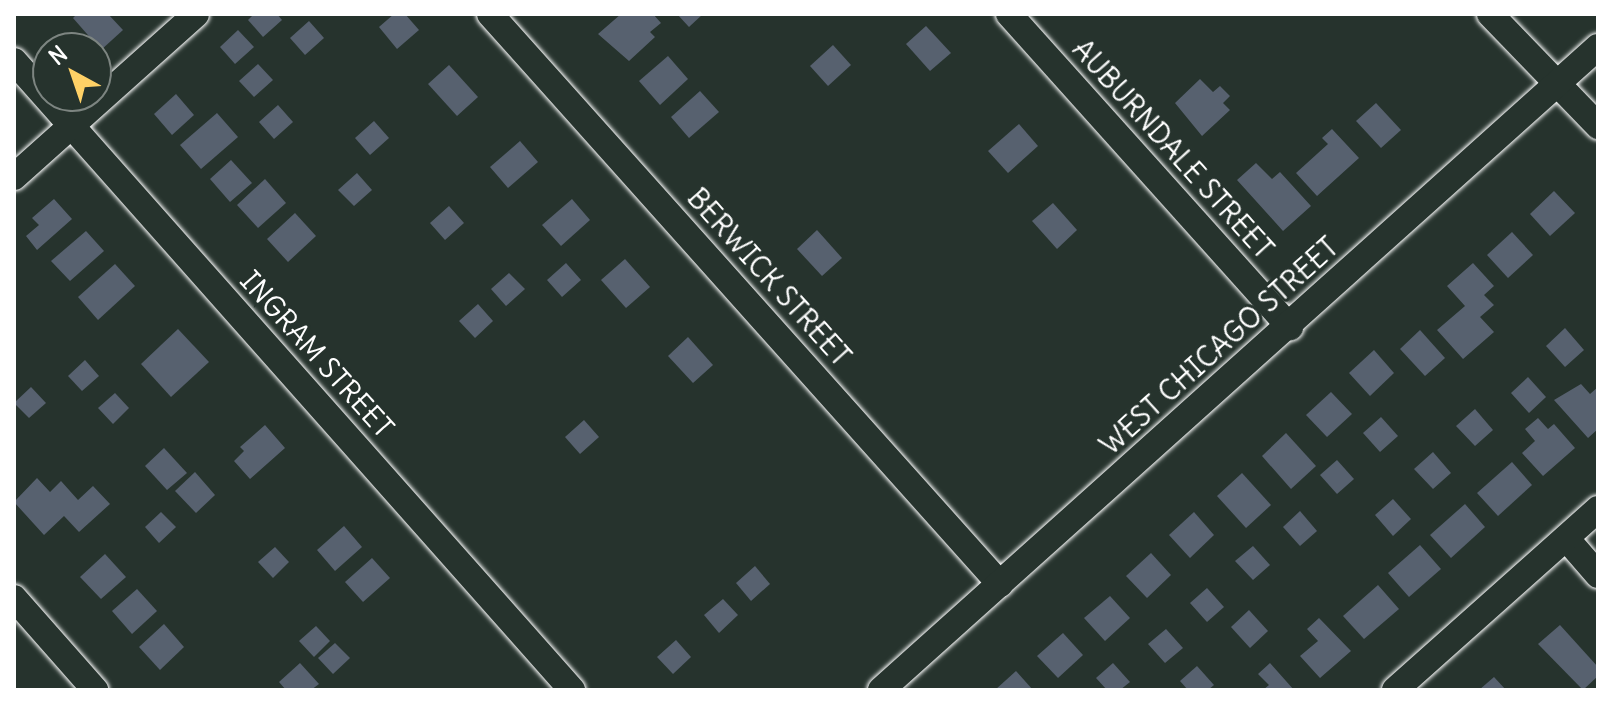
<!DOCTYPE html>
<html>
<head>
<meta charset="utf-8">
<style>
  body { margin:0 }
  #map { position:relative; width:1612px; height:704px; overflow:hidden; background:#26332d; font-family:Delius,sans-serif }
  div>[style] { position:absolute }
  .building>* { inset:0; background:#57616f }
  .roads { filter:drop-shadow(0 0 2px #fff) drop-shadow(0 0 2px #fff) }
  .street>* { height:26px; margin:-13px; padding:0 13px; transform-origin:13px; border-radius:13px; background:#26332d }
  span { translate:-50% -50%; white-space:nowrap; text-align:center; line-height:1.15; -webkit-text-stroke:6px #26332d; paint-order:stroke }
  .street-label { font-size:28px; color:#fff }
  .frame { position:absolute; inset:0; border:16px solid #fff; pointer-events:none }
  .north { position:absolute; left:32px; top:32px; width:80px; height:80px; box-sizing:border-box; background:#26332d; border:2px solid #7d8581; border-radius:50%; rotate:320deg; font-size:22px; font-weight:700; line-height:32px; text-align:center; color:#fff }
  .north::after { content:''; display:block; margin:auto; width:28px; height:36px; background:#ffd166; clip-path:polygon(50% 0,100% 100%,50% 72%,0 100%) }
</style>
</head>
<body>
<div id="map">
  <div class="building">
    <div style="clip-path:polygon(77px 14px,108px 14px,123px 30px,101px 50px,73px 18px)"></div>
    <div style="clip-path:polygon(254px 14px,277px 14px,282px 20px,263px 37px,248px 20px)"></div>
    <div style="clip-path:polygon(394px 14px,405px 14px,419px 30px,397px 49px,379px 27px)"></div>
    <div style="clip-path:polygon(621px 14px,653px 14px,661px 23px,650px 32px,655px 37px,629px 61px,598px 34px)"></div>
    <div style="clip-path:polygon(677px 14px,703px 14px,689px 27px)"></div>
    <div style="clip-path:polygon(309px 21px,324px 38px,305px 55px,290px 38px)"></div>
    <div style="clip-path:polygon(926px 26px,951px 53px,930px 71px,906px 44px)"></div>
    <div style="clip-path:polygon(238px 30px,254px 47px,235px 64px,220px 47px)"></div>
    <div style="clip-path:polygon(833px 45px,851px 65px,828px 86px,810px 66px)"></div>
    <div style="clip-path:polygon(668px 56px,688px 79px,660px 105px,639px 81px)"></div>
    <div style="clip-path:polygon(258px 64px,273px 80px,254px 97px,239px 81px)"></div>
    <div style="clip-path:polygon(449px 65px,478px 97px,457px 116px,428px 84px)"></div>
    <div style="clip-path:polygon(1200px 79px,1213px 92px,1220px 86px,1230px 96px,1223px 103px,1230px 110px,1202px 136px,1175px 103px)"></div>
    <div style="clip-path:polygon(700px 91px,719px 112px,689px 138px,671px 117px)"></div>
    <div style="clip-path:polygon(176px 94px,194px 115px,172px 135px,154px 114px)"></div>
    <div style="clip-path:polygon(1376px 103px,1401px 130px,1381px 148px,1356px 121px)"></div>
    <div style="clip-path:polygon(278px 105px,293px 122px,274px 139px,259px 122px)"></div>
    <div style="clip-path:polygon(217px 113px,238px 137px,201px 169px,180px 145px)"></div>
    <div style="clip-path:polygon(374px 121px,389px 138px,370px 155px,355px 138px)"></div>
    <div style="clip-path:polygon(1019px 124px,1038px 146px,1008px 173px,988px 151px)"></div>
    <div style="clip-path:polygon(1332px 129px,1359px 158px,1317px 196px,1296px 173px,1328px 144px,1322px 138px)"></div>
    <div style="clip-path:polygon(520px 141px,538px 162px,508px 188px,490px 167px)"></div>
    <div style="clip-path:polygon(231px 160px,252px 183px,230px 202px,210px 179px)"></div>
    <div style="clip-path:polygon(1256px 163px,1272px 179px,1280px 172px,1311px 206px,1283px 231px,1237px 180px)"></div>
    <div style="clip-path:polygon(357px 173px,372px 190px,354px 206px,338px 190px)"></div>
    <div style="clip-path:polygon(265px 179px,286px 203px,258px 228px,237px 205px)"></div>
    <div style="clip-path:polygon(1554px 191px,1575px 213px,1550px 236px,1530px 214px)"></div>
    <div style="clip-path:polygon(54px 199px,72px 219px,37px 250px,26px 236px,39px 225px,32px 218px)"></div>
    <div style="clip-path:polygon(572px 199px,590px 220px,561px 246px,542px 225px)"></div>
    <div style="clip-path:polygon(1053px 203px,1077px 230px,1057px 249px,1032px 221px)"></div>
    <div style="clip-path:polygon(449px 206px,464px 223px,445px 240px,430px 223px)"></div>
    <div style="clip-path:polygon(295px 213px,316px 236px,288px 262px,267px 239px)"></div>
    <div style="clip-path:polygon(817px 230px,842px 258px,822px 276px,797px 249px)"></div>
    <div style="clip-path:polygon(86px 231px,104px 251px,70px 281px,51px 261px)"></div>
    <div style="clip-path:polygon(1512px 232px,1533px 255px,1508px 278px,1487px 255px)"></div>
    <div style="clip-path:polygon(625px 259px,650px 287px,626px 308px,601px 280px)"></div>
    <div style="clip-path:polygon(566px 263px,581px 280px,562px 297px,547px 280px)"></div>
    <div style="clip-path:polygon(1473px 263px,1494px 286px,1484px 295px,1494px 305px,1480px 317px,1494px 332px,1463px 359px,1437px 330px,1465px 306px,1447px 286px)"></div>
    <div style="clip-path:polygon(115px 264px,135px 286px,98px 320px,78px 297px)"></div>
    <div style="clip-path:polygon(509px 273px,525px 289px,506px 306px,491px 289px)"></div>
    <div style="clip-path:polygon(478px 304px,493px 321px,475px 338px,459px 321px)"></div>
    <div style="clip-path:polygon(1565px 328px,1584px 350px,1565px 367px,1546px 346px)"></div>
    <div style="clip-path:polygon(178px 329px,209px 362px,171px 397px,141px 364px)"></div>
    <div style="clip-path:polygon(1420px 330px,1445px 358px,1425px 376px,1400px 349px)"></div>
    <div style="clip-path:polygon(688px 337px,713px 365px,693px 383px,668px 356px)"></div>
    <div style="clip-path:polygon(1374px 350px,1394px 373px,1370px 396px,1349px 373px)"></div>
    <div style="clip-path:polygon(85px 360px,99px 376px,82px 391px,68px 376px)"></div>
    <div style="clip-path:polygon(1528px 377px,1546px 397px,1529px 413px,1511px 393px)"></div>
    <div style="clip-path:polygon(1581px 384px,1590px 394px,1598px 387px,1598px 429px,1588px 438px,1554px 400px)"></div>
    <div style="clip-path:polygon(31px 387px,46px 403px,29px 418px,14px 403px)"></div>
    <div style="clip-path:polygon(1331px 392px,1352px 414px,1327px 437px,1306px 415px)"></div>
    <div style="clip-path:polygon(115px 393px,129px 408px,113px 424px,98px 408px)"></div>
    <div style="clip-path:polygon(1475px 409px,1493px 430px,1475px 446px,1456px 426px)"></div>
    <div style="clip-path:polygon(1381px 417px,1398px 436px,1380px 452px,1363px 433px)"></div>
    <div style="clip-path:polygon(1538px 418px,1548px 429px,1554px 424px,1575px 448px,1543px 476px,1522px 453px,1535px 441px,1525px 429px)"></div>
    <div style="clip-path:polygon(584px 420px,599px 437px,580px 454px,565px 437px)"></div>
    <div style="clip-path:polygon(265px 425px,285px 448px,250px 479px,234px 461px,244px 451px,240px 447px)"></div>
    <div style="clip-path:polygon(1286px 433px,1316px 466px,1291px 489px,1262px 456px)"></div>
    <div style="clip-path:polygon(164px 448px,187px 473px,167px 490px,145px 466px)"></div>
    <div style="clip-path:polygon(1433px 452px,1451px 473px,1433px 489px,1414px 469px)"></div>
    <div style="clip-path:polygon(1337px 460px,1354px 479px,1337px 494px,1320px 475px)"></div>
    <div style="clip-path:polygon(1512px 462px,1532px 485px,1498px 516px,1477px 493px)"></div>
    <div style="clip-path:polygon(195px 472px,215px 495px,196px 513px,175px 491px)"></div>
    <div style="clip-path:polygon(1242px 473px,1271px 505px,1246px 528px,1217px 496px)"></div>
    <div style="clip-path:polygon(37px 478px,50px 492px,61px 481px,78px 500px,93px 486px,110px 504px,79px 532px,64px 516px,44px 535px,14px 502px)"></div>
    <div style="clip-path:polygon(1393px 499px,1411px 519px,1393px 536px,1375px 515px)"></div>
    <div style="clip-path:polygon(1465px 504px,1485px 527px,1451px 558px,1430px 535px)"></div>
    <div style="clip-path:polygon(1300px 511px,1317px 531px,1300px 546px,1283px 527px)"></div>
    <div style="clip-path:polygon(161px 512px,176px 527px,159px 543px,145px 527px)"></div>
    <div style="clip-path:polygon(1194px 512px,1214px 535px,1190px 558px,1169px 535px)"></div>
    <div style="clip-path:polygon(344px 526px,362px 547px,335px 571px,317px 550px)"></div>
    <div style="clip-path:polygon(1420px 545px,1441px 569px,1409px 597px,1388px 573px)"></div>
    <div style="clip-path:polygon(1253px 546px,1270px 565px,1253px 580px,1235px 561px)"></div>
    <div style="clip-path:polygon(275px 547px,289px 562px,273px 578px,258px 562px)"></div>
    <div style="clip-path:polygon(1151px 553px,1171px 575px,1147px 598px,1126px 576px)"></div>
    <div style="clip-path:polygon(105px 554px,126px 577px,101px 599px,80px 577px)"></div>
    <div style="clip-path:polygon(372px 558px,390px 578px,363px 602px,345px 582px)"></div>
    <div style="clip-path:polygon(755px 566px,770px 584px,751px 601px,736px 583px)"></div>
    <div style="clip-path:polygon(1378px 585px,1399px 609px,1364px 639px,1343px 616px)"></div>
    <div style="clip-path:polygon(1207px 588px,1224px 607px,1207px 622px,1190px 603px)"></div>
    <div style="clip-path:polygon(137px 589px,157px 611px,132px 634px,112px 611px)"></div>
    <div style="clip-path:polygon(1110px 596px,1130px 618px,1105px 641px,1084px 618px)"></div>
    <div style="clip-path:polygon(723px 599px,738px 615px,719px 633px,704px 615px)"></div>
    <div style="clip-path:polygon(1249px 610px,1268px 631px,1250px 648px,1231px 627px)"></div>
    <div style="clip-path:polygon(1319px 618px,1351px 651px,1320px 678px,1300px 656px,1318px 641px,1307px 629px)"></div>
    <div style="clip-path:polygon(164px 624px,184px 647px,160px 670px,139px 647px)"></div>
    <div style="clip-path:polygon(1560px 625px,1598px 667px,1598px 676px,1583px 690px,1538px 644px)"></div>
    <div style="clip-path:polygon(316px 626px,330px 641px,314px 657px,299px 641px)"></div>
    <div style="clip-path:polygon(1166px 629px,1183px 648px,1165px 663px,1148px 644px)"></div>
    <div style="clip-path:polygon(1063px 633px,1083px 655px,1058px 678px,1037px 656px)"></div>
    <div style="clip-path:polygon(676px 640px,691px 657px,673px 674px,657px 657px)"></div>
    <div style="clip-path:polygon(335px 643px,350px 658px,333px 674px,318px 658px)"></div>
    <div style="clip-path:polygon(300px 663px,319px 684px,311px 690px,286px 690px,279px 682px)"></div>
    <div style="clip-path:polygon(1113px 663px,1130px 682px,1120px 690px,1107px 690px,1096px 678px)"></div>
    <div style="clip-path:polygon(1270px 663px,1294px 690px,1263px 690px,1269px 685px,1258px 674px)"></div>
    <div style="clip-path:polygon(1197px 666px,1214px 685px,1208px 690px,1188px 690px,1180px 681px)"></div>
    <div style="clip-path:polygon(1016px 671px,1033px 690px,995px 690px)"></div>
    <div style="clip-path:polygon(1494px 677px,1506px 690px,1479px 690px)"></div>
  </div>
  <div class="roads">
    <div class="street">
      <div style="left:490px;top:14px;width:765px;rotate:48.18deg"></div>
      <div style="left:1009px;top:14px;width:421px;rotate:48.1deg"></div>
      <div style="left:1490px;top:14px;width:156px;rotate:46deg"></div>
      <div style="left:14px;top:61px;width:841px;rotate:48.42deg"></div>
      <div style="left:14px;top:177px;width:244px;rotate:-41.8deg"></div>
      <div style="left:1566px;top:538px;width:49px;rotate:49.1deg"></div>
      <div style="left:14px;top:598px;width:123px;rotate:48.6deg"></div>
      <div style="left:881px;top:690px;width:963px;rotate:-41.89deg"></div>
      <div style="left:1395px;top:690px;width:272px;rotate:-41.7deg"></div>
    </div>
  </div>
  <div class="street-label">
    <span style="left:1173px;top:149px;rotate:48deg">AUBURNDALE STREET</span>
    <span style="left:769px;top:277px;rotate:48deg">BERWICK STREET</span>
    <span style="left:1219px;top:346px;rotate:-42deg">WEST CHICAGO STREET</span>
    <span style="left:317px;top:354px;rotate:48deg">INGRAM STREET</span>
  </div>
  <div class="frame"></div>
  <div class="north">N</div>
</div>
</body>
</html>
